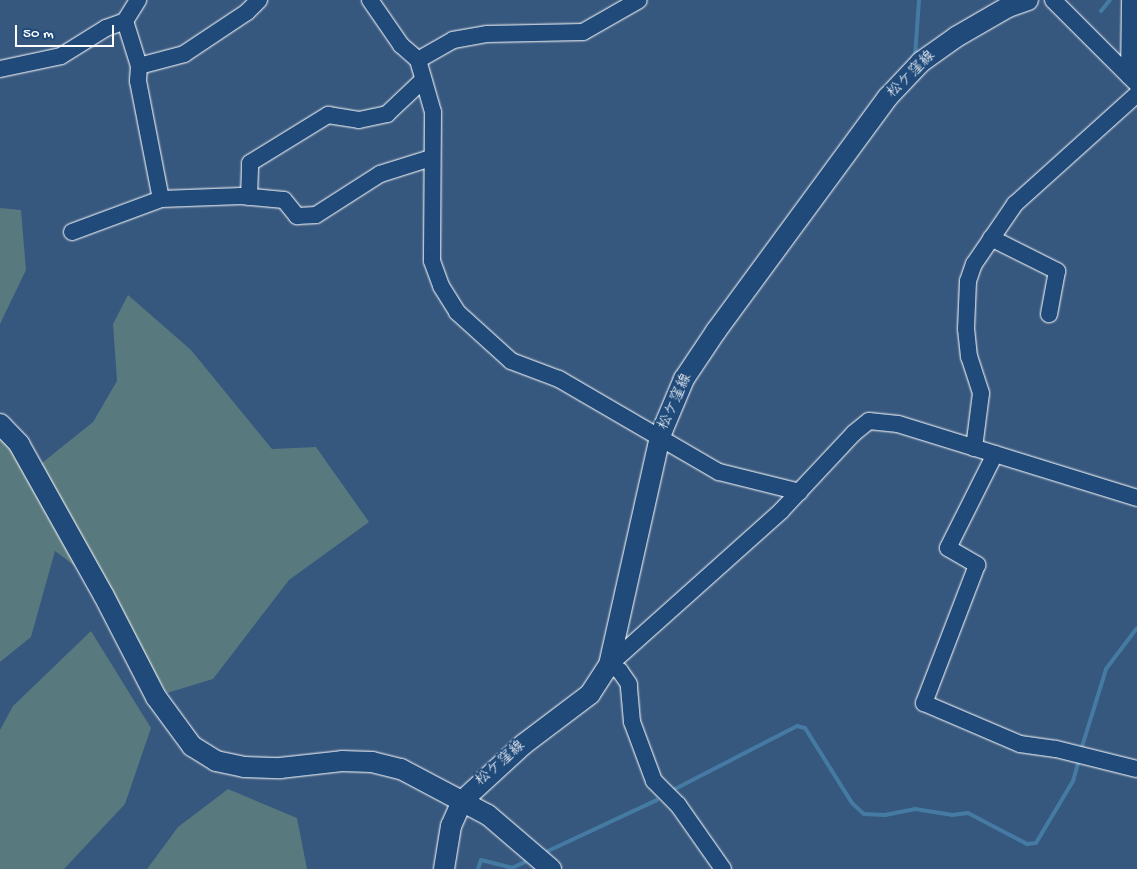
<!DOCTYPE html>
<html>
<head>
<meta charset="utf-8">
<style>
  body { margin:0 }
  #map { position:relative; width:1137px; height:869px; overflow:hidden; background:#36577e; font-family:"Gochi Hand","Klee One",sans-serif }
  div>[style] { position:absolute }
  .green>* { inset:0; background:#58797e }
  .stream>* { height:4px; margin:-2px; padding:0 2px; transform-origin:2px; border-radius:2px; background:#457ba2 }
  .roads { filter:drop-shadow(0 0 1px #fff) drop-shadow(0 0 1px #fff) }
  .minor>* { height:16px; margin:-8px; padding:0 8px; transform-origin:8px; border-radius:8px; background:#1f4a7a }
  .tertiary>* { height:20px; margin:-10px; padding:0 10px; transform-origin:10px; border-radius:10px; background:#1f4a7a }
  span { translate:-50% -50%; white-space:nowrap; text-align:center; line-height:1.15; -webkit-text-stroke:4px #1f4a7a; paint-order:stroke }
  .street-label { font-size:15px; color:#fff }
  .scale { position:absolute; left:15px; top:25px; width:99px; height:22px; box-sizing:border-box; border:2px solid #fff; border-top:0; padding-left:6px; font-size:15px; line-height:18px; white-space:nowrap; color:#fff; -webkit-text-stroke:4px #1f4a7a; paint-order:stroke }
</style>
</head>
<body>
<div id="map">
  <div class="green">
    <div style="clip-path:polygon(0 208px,21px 210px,26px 270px,0 324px)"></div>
    <div style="clip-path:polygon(128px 295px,191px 350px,272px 449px,316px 447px,369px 522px,289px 580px,213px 679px,167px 693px,99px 584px,55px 551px,31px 637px,0 662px,0 418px,37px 467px,93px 422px,117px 381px,113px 324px)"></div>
    <div style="clip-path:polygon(91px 631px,151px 728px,125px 804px,64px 869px,0 869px,0 730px,13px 706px)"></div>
    <div style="clip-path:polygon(228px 789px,297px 818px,307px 869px,147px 869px,178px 827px)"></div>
  </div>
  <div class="stream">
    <div style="left:1101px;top:11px;width:14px;rotate:-51deg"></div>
    <div style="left:915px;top:57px;width:57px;rotate:-86deg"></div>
    <div style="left:1081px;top:750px;width:85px;rotate:-72.8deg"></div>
    <div style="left:1106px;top:669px;width:51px;rotate:-52.9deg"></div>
    <div style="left:675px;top:789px;width:137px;rotate:-27.3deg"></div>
    <div style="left:797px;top:726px;width:8px;rotate:14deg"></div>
    <div style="left:805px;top:728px;width:89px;rotate:57.9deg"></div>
    <div style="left:852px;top:803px;width:16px;rotate:43deg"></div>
    <div style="left:864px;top:814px;width:21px;rotate:3deg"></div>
    <div style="left:885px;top:815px;width:31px;rotate:-11deg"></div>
    <div style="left:915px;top:809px;width:37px;rotate:9deg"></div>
    <div style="left:952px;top:815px;width:16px;rotate:-7deg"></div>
    <div style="left:968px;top:813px;width:67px;rotate:27.7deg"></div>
    <div style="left:1027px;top:844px;width:9px;rotate:-6deg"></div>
    <div style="left:1036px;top:843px;width:72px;rotate:-59.2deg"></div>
    <div style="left:1073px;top:781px;width:22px;rotate:-74deg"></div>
    <div style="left:548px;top:851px;width:120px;rotate:-25.1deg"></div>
    <div style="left:478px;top:869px;width:9px;rotate:-72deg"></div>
    <div style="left:481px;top:860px;width:32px;rotate:14deg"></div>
    <div style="left:512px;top:868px;width:14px;rotate:-25deg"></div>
  </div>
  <div class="roads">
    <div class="minor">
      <div style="left:370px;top:0;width:55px;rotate:55.4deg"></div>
      <div style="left:401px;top:45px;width:23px;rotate:41deg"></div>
      <div style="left:418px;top:60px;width:54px;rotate:73.9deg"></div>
      <div style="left:433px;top:112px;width:149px;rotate:90.4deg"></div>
      <div style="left:432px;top:261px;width:27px;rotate:70deg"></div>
      <div style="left:441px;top:286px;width:31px;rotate:58deg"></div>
      <div style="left:457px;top:312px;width:73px;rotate:42.2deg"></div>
      <div style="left:511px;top:361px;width:51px;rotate:20.6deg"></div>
      <div style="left:559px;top:379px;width:185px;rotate:30.2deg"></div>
      <div style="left:719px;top:472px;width:83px;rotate:13.9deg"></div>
      <div style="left:1053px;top:0;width:119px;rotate:45deg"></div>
      <div style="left:125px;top:21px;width:47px;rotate:72.7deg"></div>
      <div style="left:139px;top:66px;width:15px;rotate:94deg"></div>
      <div style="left:138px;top:81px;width:120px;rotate:79deg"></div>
      <div style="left:418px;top:60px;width:40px;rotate:-29.7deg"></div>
      <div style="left:453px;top:40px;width:35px;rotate:-10deg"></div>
      <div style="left:487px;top:34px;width:96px;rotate:-1.2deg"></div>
      <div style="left:583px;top:32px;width:64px;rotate:-29.7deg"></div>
      <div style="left:139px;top:66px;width:47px;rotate:-14.9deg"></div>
      <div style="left:184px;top:54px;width:76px;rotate:-33.7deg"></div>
      <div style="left:247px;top:12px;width:17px;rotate:-45deg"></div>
      <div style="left:0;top:69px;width:62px;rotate:-12deg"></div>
      <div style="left:61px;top:56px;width:53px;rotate:-31.9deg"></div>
      <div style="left:106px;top:28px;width:20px;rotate:-20deg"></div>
      <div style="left:125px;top:21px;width:25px;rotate:-58deg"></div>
      <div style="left:1129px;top:76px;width:76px;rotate:-89.2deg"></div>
      <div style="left:249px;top:197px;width:34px;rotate:-88deg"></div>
      <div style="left:250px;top:163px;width:92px;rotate:-31.6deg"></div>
      <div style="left:328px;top:115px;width:31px;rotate:9deg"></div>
      <div style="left:359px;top:120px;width:29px;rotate:-12deg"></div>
      <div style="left:387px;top:114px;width:50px;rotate:-43.4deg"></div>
      <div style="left:72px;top:232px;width:95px;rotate:-20.3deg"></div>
      <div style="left:161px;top:199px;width:80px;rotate:-2.1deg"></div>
      <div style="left:241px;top:196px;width:43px;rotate:5.3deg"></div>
      <div style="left:284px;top:200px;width:21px;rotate:51deg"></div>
      <div style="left:297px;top:216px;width:19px;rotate:-3deg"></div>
      <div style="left:316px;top:215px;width:76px;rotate:-32.6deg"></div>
      <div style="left:380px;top:174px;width:53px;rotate:-17.4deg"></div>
      <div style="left:991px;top:238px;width:74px;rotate:26.6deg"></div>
      <div style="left:1057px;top:271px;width:44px;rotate:100.5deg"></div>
      <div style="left:974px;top:448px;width:55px;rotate:-82.7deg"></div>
      <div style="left:981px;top:393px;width:38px;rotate:-108deg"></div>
      <div style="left:969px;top:357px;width:28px;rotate:-96deg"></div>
      <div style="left:966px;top:329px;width:48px;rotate:-87.6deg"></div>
      <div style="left:968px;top:281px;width:18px;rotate:-71deg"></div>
      <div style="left:974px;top:264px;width:73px;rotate:-55.7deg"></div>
      <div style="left:1015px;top:204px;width:164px;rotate:-42deg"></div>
      <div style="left:995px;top:454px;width:105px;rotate:116.6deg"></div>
      <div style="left:948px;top:548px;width:34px;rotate:30deg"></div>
      <div style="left:977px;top:565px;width:148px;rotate:111deg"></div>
      <div style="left:924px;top:703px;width:104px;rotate:23.1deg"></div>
      <div style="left:1020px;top:744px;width:36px;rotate:8deg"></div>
      <div style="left:1056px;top:749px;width:83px;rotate:13.9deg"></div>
      <div style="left:723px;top:869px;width:78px;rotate:-125.1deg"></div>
      <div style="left:678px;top:805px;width:34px;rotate:-135deg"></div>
      <div style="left:654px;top:781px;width:63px;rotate:-110.4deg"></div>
      <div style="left:632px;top:722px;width:38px;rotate:-95deg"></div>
      <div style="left:629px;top:684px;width:16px;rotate:-125deg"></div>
      <div style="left:620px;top:671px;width:13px;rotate:-151deg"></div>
      <div style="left:609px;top:665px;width:231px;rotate:-41.8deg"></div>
      <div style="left:781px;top:511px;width:107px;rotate:-46.9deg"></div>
      <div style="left:854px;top:433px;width:19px;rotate:-39deg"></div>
      <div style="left:869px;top:421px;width:29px;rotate:6deg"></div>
      <div style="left:898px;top:424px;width:250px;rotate:17.2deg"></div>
    </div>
    <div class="tertiary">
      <div style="left:0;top:424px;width:28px;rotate:46deg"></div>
      <div style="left:19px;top:444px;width:174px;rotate:60.8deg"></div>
      <div style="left:104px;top:596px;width:114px;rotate:62.8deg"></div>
      <div style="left:156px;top:697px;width:61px;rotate:53.7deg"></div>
      <div style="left:192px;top:746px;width:28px;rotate:32deg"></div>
      <div style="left:216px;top:761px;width:29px;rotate:12deg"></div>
      <div style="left:244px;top:767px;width:36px;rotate:2deg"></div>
      <div style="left:280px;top:768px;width:62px;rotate:-6.4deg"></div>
      <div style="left:342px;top:761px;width:30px;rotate:2deg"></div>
      <div style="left:372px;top:762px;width:30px;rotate:14deg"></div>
      <div style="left:401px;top:769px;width:98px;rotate:27.9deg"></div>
      <div style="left:488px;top:815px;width:83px;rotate:40.6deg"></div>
      <div style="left:444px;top:869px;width:44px;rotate:-80.8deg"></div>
      <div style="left:451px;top:826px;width:27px;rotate:-66deg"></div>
      <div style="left:462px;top:801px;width:84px;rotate:-42.6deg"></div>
      <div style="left:524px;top:744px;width:83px;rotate:-37.1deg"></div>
      <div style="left:590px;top:694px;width:35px;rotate:-57deg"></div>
      <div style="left:609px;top:665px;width:235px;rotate:-77.4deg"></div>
      <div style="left:660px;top:436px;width:62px;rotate:-67.2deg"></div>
      <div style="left:684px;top:379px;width:58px;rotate:-56.3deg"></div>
      <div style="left:716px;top:331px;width:290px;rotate:-53.7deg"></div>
      <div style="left:888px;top:97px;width:48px;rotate:-46.7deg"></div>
      <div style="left:921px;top:62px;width:43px;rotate:-35.5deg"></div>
      <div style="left:956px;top:37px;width:60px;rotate:-30deg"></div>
      <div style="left:1008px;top:7px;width:21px;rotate:-19deg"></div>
    </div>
  </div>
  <div class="street-label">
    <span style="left:912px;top:75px;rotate:-44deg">松ケ窪線</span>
    <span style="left:676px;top:402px;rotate:-65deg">松ケ窪線</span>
    <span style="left:501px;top:764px;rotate:-41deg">松ケ窪線</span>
  </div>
  <div class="scale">50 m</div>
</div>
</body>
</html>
